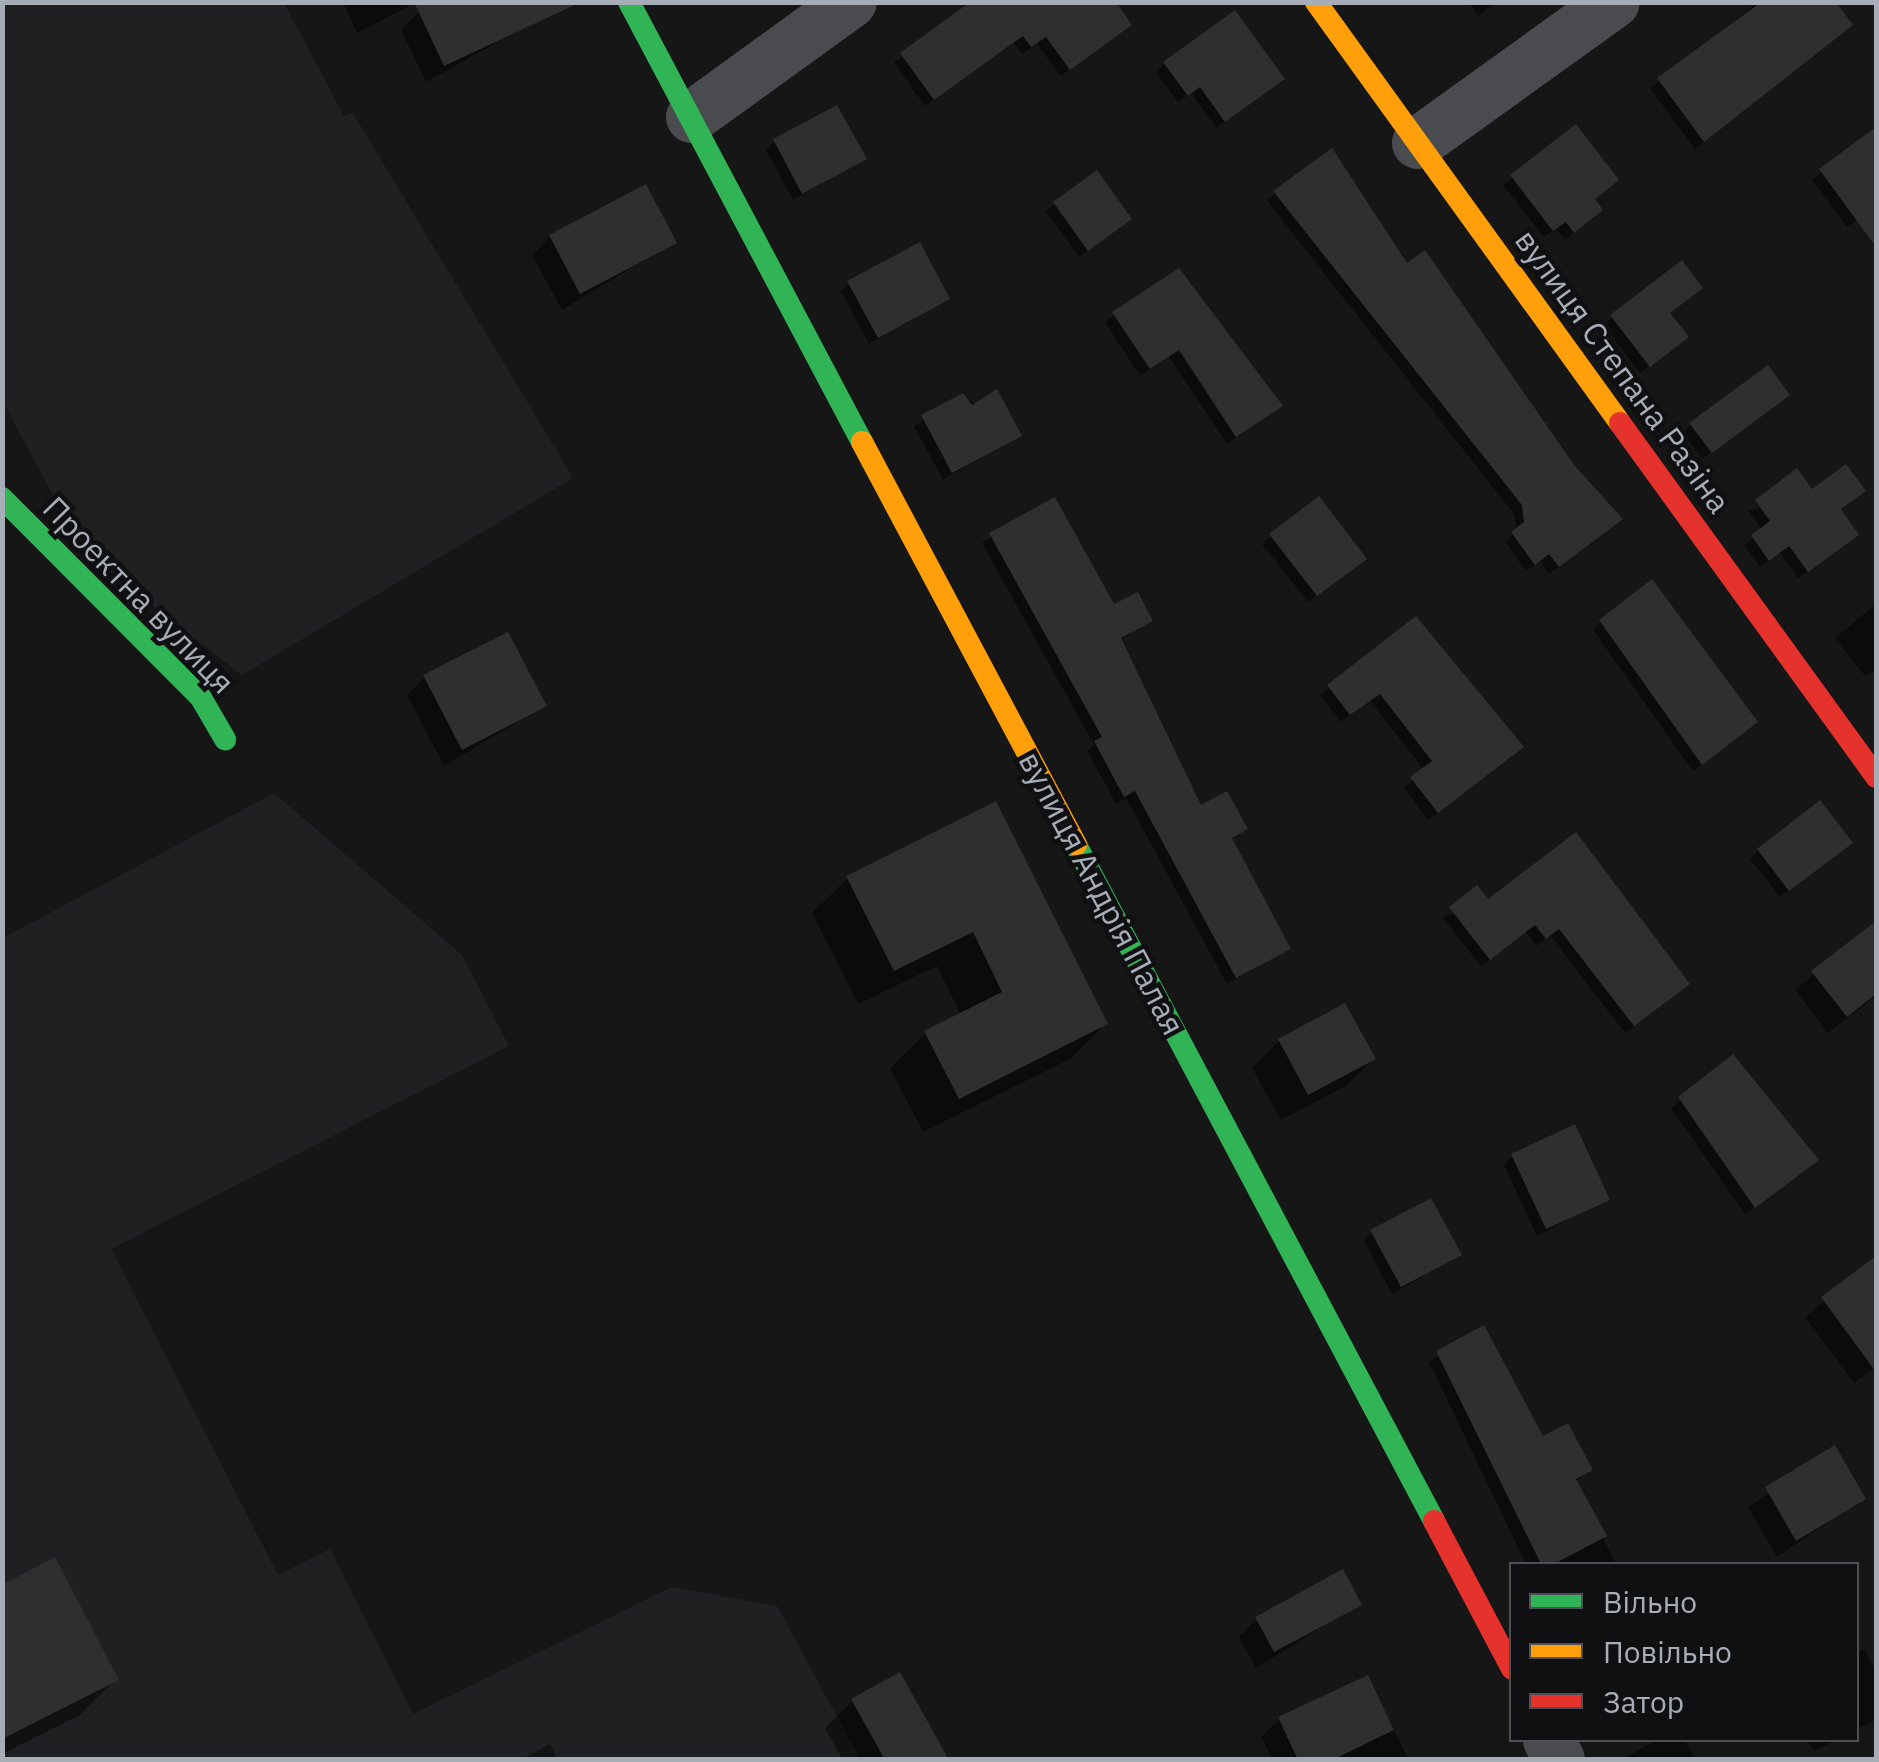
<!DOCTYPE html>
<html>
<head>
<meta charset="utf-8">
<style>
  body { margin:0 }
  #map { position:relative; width:1879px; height:1762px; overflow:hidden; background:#161616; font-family:"IBM Plex Sans",sans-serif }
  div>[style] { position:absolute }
  .built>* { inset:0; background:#202022 }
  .shadow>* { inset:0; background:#0007 }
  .building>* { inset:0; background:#2f2f30 }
  .street>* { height:52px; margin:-26px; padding:0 26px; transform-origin:26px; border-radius:26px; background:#4a4b4f }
  .fast>* { height:22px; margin:-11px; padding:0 11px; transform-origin:11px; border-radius:11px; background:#30b455 }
  .slow>* { height:22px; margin:-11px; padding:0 11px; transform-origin:11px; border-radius:11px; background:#ff9f0a }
  .jam>* { height:22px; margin:-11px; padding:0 11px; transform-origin:11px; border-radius:11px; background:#e5322d }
  span { translate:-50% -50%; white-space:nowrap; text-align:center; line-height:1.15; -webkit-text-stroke:9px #101012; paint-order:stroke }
  .street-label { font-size:32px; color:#a6adb7 }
  .frame { position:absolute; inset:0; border:5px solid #a6adb7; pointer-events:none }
  .legend { position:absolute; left:1509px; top:1562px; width:350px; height:180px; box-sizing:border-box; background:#101012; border:2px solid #4c4f54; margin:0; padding:12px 18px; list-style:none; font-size:30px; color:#a6adb7 }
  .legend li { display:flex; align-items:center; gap:20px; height:50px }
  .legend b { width:50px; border:2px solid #4c4f54 }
</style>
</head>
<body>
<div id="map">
  <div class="built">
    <div style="clip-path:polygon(2px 3px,284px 3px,344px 116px,353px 113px,573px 478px,242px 675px,83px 551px,3px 402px)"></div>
    <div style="clip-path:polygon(274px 793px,462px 955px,509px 1046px,111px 1249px,278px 1575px,330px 1549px,413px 1714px,672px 1587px,777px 1606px,860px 1759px,3px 1760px,3px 938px)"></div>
  </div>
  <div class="shadow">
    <div style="clip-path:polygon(343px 2px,417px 2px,357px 33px)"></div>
    <div style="clip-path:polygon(971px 2px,1121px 33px,1061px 76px,1037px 44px,1022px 54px,1014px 43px,925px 106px,894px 63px)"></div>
    <div style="clip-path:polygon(1468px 2px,1496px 2px,1478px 16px)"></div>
    <div style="clip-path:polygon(1758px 2px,1833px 2px,1841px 33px,1695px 149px,1650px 88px)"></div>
    <div style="clip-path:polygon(419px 12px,528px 25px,426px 82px,401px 30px)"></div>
    <div style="clip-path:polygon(1164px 64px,1273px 87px,1216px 128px,1191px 93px,1178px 102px,1156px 72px)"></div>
    <div style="clip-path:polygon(1576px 128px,1592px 218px,1565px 240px,1556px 229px,1544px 237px,1503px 185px)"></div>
    <div style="clip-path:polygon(1876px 130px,1876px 206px,1847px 227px,1812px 180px)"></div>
    <div style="clip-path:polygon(775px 141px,864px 159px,793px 200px,766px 150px)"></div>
    <div style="clip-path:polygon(1275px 193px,1407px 267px,1612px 527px,1549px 574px,1540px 561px,1526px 571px,1505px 542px,1517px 531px,1514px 514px,1267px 201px)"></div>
    <div style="clip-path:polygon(1054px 204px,1121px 227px,1079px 257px,1046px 212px)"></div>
    <div style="clip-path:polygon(550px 237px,674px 242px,562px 310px,532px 255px)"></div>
    <div style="clip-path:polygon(1681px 264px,1668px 314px,1677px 345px,1640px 373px,1603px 325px)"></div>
    <div style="clip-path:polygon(1178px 271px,1280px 406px,1227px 444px,1169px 357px,1140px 376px,1105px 322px)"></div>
    <div style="clip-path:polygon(849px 283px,947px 298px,869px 344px,841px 291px)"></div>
    <div style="clip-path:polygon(963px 396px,1019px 435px,943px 480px,914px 426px)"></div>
    <div style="clip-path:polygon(1778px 403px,1702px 459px,1683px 433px,1691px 424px)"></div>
    <div style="clip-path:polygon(1812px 493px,1839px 510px,1848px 543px,1798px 578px,1780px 553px,1760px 567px,1744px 546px,1762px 530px,1748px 511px)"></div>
    <div style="clip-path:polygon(1054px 501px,1113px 607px,1150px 620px,1120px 640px,1200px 809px,1245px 829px,1230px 841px,1288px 948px,1227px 984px,1126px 798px,1116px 804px,1087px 751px,1094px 745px,982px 543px)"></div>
    <div style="clip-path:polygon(1271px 536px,1355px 567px,1308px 602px,1262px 544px)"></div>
    <div style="clip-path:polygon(1876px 604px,1876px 669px,1866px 677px,1835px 638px)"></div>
    <div style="clip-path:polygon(1416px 619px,1513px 756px,1428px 820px,1404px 788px,1424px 770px,1370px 700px,1341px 722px,1320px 695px)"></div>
    <div style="clip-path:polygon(1601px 622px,1747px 730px,1693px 771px,1593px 630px)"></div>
    <div style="clip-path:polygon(425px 677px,544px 706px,444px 766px,407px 695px)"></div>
    <div style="clip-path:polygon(995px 804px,1105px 1024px,1070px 1059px,923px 1132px,890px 1068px,926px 1033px,961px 1015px,937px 966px,858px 1004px,812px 913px,848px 878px)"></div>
    <div style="clip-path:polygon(1576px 835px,1678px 992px,1625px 1033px,1550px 935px,1536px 946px,1526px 932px,1481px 966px,1442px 917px,1488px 903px)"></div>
    <div style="clip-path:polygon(1758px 850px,1841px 851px,1780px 897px,1750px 859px)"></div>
    <div style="clip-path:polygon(1876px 924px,1876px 996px,1828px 1033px,1795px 990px)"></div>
    <div style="clip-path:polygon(1279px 1041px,1373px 1059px,1346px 1086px,1281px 1120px,1252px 1068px)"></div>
    <div style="clip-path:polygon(1733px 1058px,1808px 1168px,1745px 1214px,1671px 1108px)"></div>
    <div style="clip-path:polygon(1512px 1156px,1607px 1199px,1537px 1236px,1504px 1165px)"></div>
    <div style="clip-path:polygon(1372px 1232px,1459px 1255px,1392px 1294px,1364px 1241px)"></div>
    <div style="clip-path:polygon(1876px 1259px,1876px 1367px,1854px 1383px,1805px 1317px)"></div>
    <div style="clip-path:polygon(1483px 1329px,1542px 1439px,1590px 1470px,1575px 1482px,1616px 1564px,1526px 1564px,1429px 1362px)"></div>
    <div style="clip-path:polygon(1834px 1449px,1863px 1498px,1777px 1557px,1748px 1507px)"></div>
    <div style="clip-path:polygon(2px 1587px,116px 1679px,80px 1715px,2px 1754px)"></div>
    <div style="clip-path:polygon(1359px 1604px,1256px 1668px,1239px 1637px,1256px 1619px)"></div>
    <div style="clip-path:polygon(1865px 1649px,1876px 1672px,1876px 1719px,1856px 1730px,1856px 1653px)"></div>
    <div style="clip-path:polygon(1367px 1678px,1409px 1760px,1273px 1760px,1261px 1737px,1279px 1719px)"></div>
    <div style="clip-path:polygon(852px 1701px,946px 1760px,843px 1760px,825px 1728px)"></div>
    <div style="clip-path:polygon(1656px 1740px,1685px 1740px,1696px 1760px,1622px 1760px)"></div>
    <div style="clip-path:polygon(1807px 1740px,1837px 1740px,1814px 1751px)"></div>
    <div style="clip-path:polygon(550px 1744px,558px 1760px,521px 1760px)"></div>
  </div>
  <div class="building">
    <div style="clip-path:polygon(414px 2px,581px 2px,444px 66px)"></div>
    <div style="clip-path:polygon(970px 2px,1116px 2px,1132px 25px,1070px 70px,1046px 37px,1031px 47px,1023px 36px,934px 100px,900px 53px)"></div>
    <div style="clip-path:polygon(1761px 2px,1836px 2px,1853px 25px,1704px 142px,1657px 78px)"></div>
    <div style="clip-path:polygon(1235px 10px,1285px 79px,1225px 122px,1200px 87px,1188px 96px,1163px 62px)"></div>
    <div style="clip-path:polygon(837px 105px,867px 159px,802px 194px,773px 139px)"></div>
    <div style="clip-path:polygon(1576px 124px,1619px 180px,1595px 199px,1603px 210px,1574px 233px,1566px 222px,1553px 231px,1510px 175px)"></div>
    <div style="clip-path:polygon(1876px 127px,1876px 247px,1819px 169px)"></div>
    <div style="clip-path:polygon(1332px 148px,1407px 263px,1425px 250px,1574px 465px,1623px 519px,1559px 567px,1549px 554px,1535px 565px,1511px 532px,1524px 522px,1522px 505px,1273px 191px)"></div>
    <div style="clip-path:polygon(1097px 170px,1132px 219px,1088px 251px,1053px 202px)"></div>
    <div style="clip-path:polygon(646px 184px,677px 243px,580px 294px,549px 235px)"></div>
    <div style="clip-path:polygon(920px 242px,950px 299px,878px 338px,847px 281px)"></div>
    <div style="clip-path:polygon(1682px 260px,1703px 288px,1670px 313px,1689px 337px,1650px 367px,1610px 315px)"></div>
    <div style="clip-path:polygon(1179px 268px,1283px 406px,1236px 437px,1179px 350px,1150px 369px,1112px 312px)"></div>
    <div style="clip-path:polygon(1768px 365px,1790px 395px,1712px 453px,1689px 423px)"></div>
    <div style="clip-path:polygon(997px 389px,1022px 436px,952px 473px,921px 415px,963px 393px,972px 405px)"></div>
    <div style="clip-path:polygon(1846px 464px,1866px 491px,1841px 509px,1859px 535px,1808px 572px,1789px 546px,1769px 561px,1751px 535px,1770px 521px,1755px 500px,1797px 468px,1812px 489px)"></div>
    <div style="clip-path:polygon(1319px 496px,1367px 559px,1317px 596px,1269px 534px)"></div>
    <div style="clip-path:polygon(1055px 497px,1114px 604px,1138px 592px,1153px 621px,1121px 638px,1201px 805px,1227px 791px,1248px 829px,1232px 838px,1291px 949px,1236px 978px,1135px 791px,1124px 797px,1094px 741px,1102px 737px,989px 533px)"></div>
    <div style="clip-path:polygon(1652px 579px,1758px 722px,1702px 765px,1599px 620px)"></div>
    <div style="clip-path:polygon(1416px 616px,1524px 747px,1438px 813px,1410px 777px,1432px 761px,1380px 694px,1350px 715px,1327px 685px)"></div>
    <div style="clip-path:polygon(508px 632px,547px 706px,462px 750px,423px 675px)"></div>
    <div style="clip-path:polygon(1820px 800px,1853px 843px,1789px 891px,1757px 849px)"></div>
    <div style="clip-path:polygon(996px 801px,1108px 1024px,959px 1099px,924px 1031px,1002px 992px,973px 932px,894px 971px,846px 876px)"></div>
    <div style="clip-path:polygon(1576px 832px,1690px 984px,1634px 1026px,1559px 929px,1546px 939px,1535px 925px,1490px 960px,1449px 907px,1477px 885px,1488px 899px)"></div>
    <div style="clip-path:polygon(1876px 921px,1876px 994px,1847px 1017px,1811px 971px)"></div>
    <div style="clip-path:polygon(1345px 1003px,1376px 1059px,1308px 1095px,1278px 1039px)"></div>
    <div style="clip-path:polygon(1733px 1054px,1819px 1160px,1755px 1208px,1678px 1097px)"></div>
    <div style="clip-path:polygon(1575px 1124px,1610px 1200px,1546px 1229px,1511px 1154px)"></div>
    <div style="clip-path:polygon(1431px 1198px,1462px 1255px,1401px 1287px,1370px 1230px)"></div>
    <div style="clip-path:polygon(1876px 1256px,1876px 1372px,1821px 1297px)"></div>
    <div style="clip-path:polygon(1484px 1325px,1543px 1436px,1568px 1423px,1593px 1470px,1576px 1479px,1607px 1536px,1554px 1564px,1541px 1564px,1436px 1351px)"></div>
    <div style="clip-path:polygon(1835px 1445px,1866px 1499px,1796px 1541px,1765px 1487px)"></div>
    <div style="clip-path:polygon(55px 1557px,119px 1680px,2px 1739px,2px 1585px)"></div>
    <div style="clip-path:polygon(1343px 1569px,1362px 1605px,1274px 1652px,1255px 1617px)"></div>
    <div style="clip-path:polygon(900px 1672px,949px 1760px,885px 1760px,851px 1699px)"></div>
    <div style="clip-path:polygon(1368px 1675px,1394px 1730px,1332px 1760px,1298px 1760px,1278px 1717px)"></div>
  </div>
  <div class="street">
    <div style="left:692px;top:117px;width:196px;rotate:-35.9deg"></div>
    <div style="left:1418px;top:143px;width:241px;rotate:-35.7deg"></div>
    <div style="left:1549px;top:1740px;width:22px;rotate:63deg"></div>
  </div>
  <div class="fast">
    <div style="left:629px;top:2px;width:498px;rotate:62.1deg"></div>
    <div style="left:2px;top:498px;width:282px;rotate:45.1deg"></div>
    <div style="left:201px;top:698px;width:48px;rotate:59.7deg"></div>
    <div style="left:1076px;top:845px;width:765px;rotate:62.09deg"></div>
  </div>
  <div class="slow">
    <div style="left:1316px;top:2px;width:519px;rotate:54.17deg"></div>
    <div style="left:862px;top:442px;width:456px;rotate:62deg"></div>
  </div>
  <div class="jam">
    <div style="left:1620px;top:423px;width:437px;rotate:54.1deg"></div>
    <div style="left:1434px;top:1521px;width:167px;rotate:62.2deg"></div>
  </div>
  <div class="street-label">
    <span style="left:1623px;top:371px;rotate:54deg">вулиця Степана Разіна</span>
    <span style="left:139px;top:595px;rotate:46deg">Проектна вулиця</span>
    <span style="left:1102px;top:893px;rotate:62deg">вулиця Андрія Палая</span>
  </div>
  <div class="frame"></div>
  <ul class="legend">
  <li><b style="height:12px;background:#30b455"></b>Вільно</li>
  <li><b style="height:12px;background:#ff9f0a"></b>Повільно</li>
  <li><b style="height:12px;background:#e5322d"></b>Затор</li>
  </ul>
</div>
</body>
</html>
